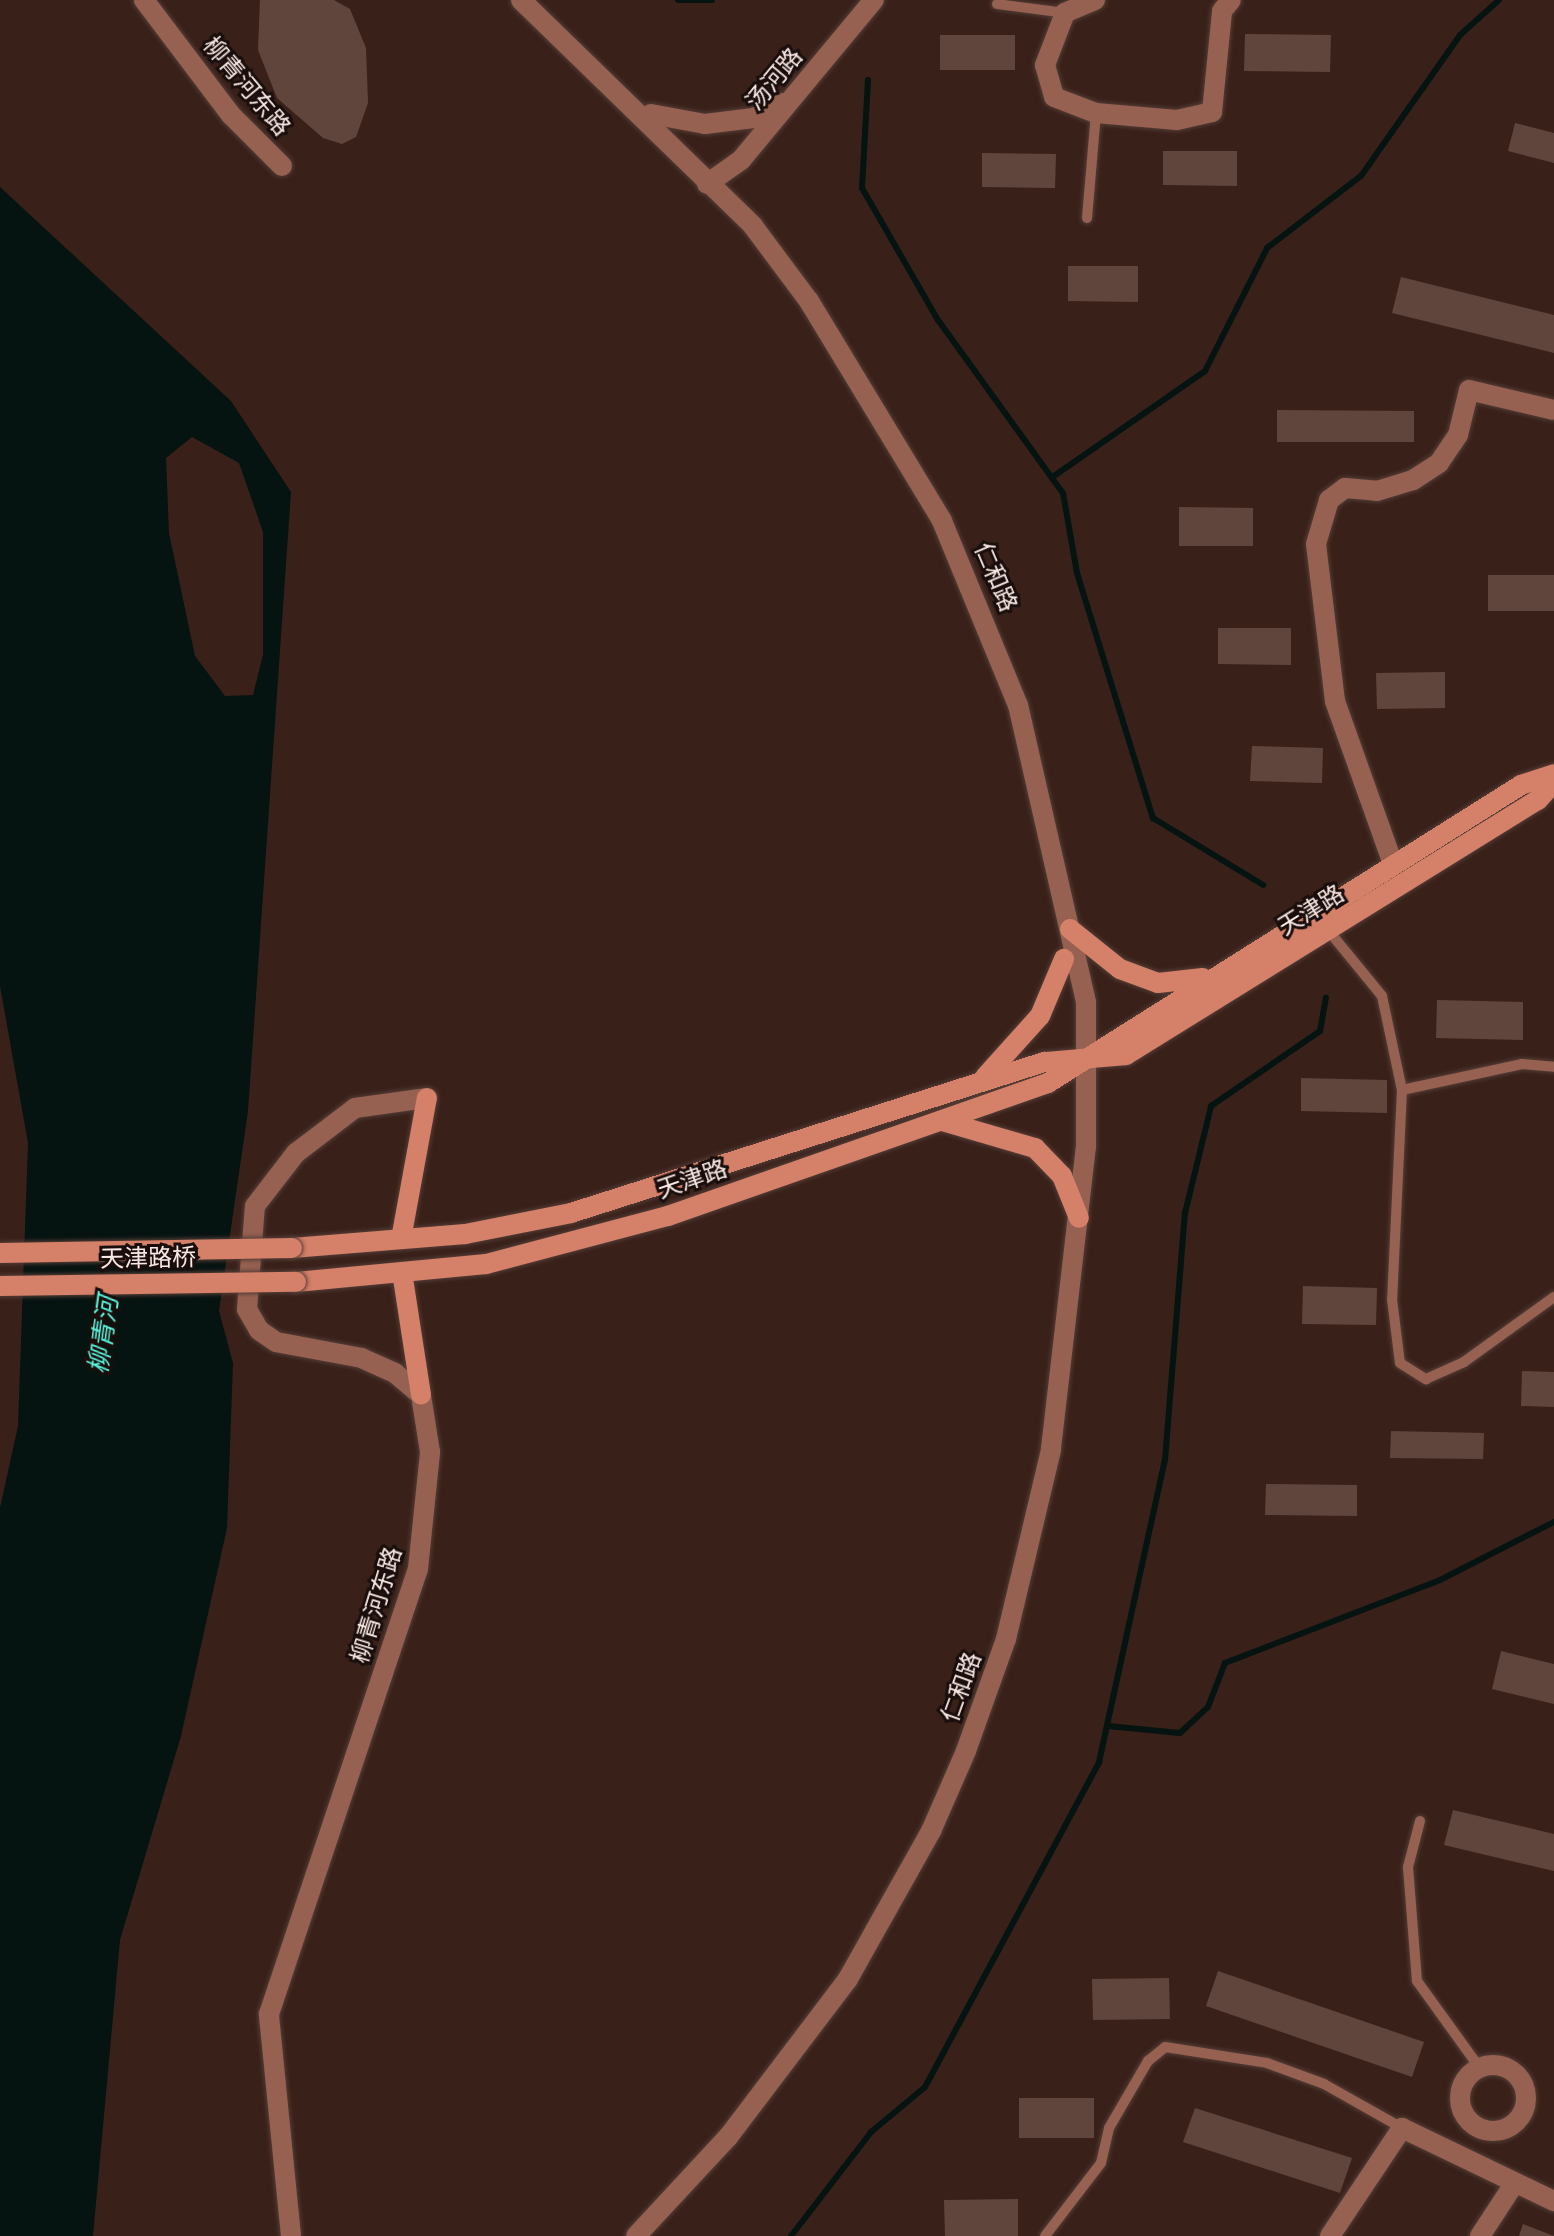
<!DOCTYPE html>
<html>
<head>
<meta charset="utf-8">
<style>
  body { margin:0 }
  #map { position:relative; width:1554px; height:2236px; overflow:hidden; background:#39211a; font-family:"IBM Plex Sans","Noto Sans SC",sans-serif }
  div>[style] { position:absolute }
  .water>* { inset:0; background:#051311 }
  .stream>* { height:6px; margin:-3px; padding:0 3px; transform-origin:3px; border-radius:3px; background:#051311 }
  .building>* { inset:0; background:#60453d }
  .roads { filter:drop-shadow(0 0 2px #543d36) drop-shadow(0 0 2px #543d36) }
  .service>* { height:10px; margin:-5px; padding:0 5px; transform-origin:5px; border-radius:5px; background:#976152 }
  .minor>* { height:20px; margin:-10px; padding:0 10px; transform-origin:10px; border-radius:10px; background:#976152 }
  .minor>.ring { margin:-10px; padding:0; box-sizing:content-box; background:none; border:20px solid #976152; border-radius:50% }
  .tertiary>* { height:20px; margin:-10px; padding:0 10px; transform-origin:10px; border-radius:10px; background:#976152 }
  .secondary>* { height:20px; margin:-10px; padding:0 10px; transform-origin:10px; border-radius:10px; background:#d58068 }
  .bridges { filter:drop-shadow(0 0 2px #543d36) drop-shadow(0 0 2px #543d36) }
  .secondary-bridge>* { height:20px; margin:-10px; padding:0 10px; transform-origin:10px; border-radius:10px; background:#d58068 }
  span { translate:-50% -50%; white-space:nowrap; text-align:center; line-height:1.15; -webkit-text-stroke:6px #190e0b; paint-order:stroke }
  .street-label { font-size:24px; color:#fae9e4 }
  .water-label { font-size:26px; color:#59f6df; font-style:italic }
</style>
</head>
<body>
<div id="map">
  <div class="water">
    <div style="clip-path:polygon(evenodd,0 187px,231px 401px,291px 492px,248px 1111px,219px 1311px,233px 1363px,227px 1528px,181px 1736px,120px 1940px,93px 2236px,0 2236px,0 1508px,18px 1426px,28px 1143px,0 986px,0 187px,192px 437px,239px 463px,263px 532px,263px 655px,253px 695px,225px 696px,195px 656px,169px 533px,166px 458px,192px 437px)"></div>
  </div>
  <div class="stream">
    <div style="left:678px;top:0;width:34px"></div>
    <div style="left:868px;top:80px;width:108px;rotate:93.2deg"></div>
    <div style="left:862px;top:188px;width:152px;rotate:60.1deg"></div>
    <div style="left:938px;top:320px;width:213px;rotate:54.2deg"></div>
    <div style="left:1063px;top:493px;width:81px;rotate:80.1deg"></div>
    <div style="left:1077px;top:573px;width:257px;rotate:72.8deg"></div>
    <div style="left:1153px;top:818px;width:129px;rotate:31.3deg"></div>
    <div style="left:1054px;top:476px;width:184px;rotate:-34.8deg"></div>
    <div style="left:1205px;top:371px;width:138px;rotate:-63.2deg"></div>
    <div style="left:1267px;top:248px;width:118px;rotate:-37.5deg"></div>
    <div style="left:1361px;top:176px;width:172px;rotate:-54.9deg"></div>
    <div style="left:1460px;top:35px;width:52px;rotate:-41.9deg"></div>
    <div style="left:1108px;top:1726px;width:72px;rotate:5.6deg"></div>
    <div style="left:1180px;top:1733px;width:38px;rotate:-43deg"></div>
    <div style="left:1208px;top:1707px;width:47px;rotate:-68.9deg"></div>
    <div style="left:1225px;top:1663px;width:230px;rotate:-21.1deg"></div>
    <div style="left:1440px;top:1580px;width:128px;rotate:-27deg"></div>
    <div style="left:791px;top:2236px;width:131px;rotate:-52.4deg"></div>
    <div style="left:871px;top:2132px;width:70px;rotate:-39.8deg"></div>
    <div style="left:925px;top:2087px;width:369px;rotate:-61.8deg"></div>
    <div style="left:1099px;top:1762px;width:309px;rotate:-77.7deg"></div>
    <div style="left:1165px;top:1460px;width:248px;rotate:-85.4deg"></div>
    <div style="left:1185px;top:1213px;width:110px;rotate:-76.3deg"></div>
    <div style="left:1211px;top:1106px;width:132px;rotate:-34.5deg"></div>
    <div style="left:1320px;top:1031px;width:34px;rotate:-80deg"></div>
  </div>
  <div class="building">
    <div style="clip-path:polygon(260px 0,334px 0,350px 9px,366px 48px,368px 103px,356px 137px,342px 144px,323px 138px,277px 98px,258px 50px)"></div>
    <div style="clip-path:polygon(1245px 34px,1331px 35px,1330px 72px,1244px 71px)"></div>
    <div style="clip-path:polygon(940px 35px,1015px 35px,1015px 70px,940px 70px)"></div>
    <div style="clip-path:polygon(1515px 123px,1554px 133px,1554px 163px,1508px 151px)"></div>
    <div style="clip-path:polygon(1163px 151px,1237px 151px,1237px 186px,1163px 185px)"></div>
    <div style="clip-path:polygon(982px 153px,1056px 154px,1055px 188px,982px 187px)"></div>
    <div style="clip-path:polygon(1068px 266px,1138px 266px,1138px 302px,1068px 301px)"></div>
    <div style="clip-path:polygon(1401px 277px,1554px 315px,1554px 353px,1392px 313px)"></div>
    <div style="clip-path:polygon(1277px 410px,1414px 411px,1414px 442px,1277px 442px)"></div>
    <div style="clip-path:polygon(1179px 507px,1253px 508px,1253px 546px,1179px 546px)"></div>
    <div style="clip-path:polygon(1488px 575px,1554px 575px,1554px 611px,1488px 611px)"></div>
    <div style="clip-path:polygon(1218px 628px,1291px 628px,1291px 665px,1218px 664px)"></div>
    <div style="clip-path:polygon(1445px 672px,1445px 708px,1377px 709px,1376px 673px)"></div>
    <div style="clip-path:polygon(1252px 746px,1323px 748px,1322px 783px,1250px 781px)"></div>
    <div style="clip-path:polygon(1437px 1000px,1523px 1002px,1523px 1040px,1436px 1038px)"></div>
    <div style="clip-path:polygon(1301px 1078px,1387px 1080px,1387px 1113px,1301px 1111px)"></div>
    <div style="clip-path:polygon(1303px 1286px,1377px 1288px,1376px 1325px,1302px 1324px)"></div>
    <div style="clip-path:polygon(1522px 1371px,1554px 1372px,1554px 1407px,1521px 1406px)"></div>
    <div style="clip-path:polygon(1391px 1431px,1484px 1433px,1483px 1459px,1390px 1458px)"></div>
    <div style="clip-path:polygon(1266px 1484px,1357px 1485px,1357px 1516px,1265px 1515px)"></div>
    <div style="clip-path:polygon(1501px 1651px,1554px 1664px,1554px 1704px,1492px 1689px)"></div>
    <div style="clip-path:polygon(1453px 1810px,1554px 1834px,1554px 1871px,1444px 1845px)"></div>
    <div style="clip-path:polygon(1218px 1971px,1424px 2042px,1412px 2077px,1206px 2006px)"></div>
    <div style="clip-path:polygon(1169px 1978px,1170px 2019px,1093px 2020px,1092px 1979px)"></div>
    <div style="clip-path:polygon(1019px 2098px,1094px 2098px,1094px 2138px,1019px 2138px)"></div>
    <div style="clip-path:polygon(1195px 2108px,1352px 2158px,1340px 2193px,1183px 2142px)"></div>
    <div style="clip-path:polygon(1018px 2199px,1018px 2236px,945px 2236px,944px 2200px)"></div>
    <div style="clip-path:polygon(1523px 2224px,1554px 2236px,1519px 2236px)"></div>
  </div>
  <div class="roads">
    <div class="service">
      <div style="left:997px;top:4px;width:69px;rotate:7.5deg"></div>
      <div style="left:1087px;top:218px;width:105px;rotate:-85.1deg"></div>
      <div style="left:1328px;top:930px;width:85px;rotate:50.7deg"></div>
      <div style="left:1382px;top:996px;width:96px;rotate:78deg"></div>
      <div style="left:1402px;top:1090px;width:209px;rotate:92.7deg"></div>
      <div style="left:1392px;top:1299px;width:64px;rotate:82.9deg"></div>
      <div style="left:1400px;top:1363px;width:31px;rotate:32deg"></div>
      <div style="left:1426px;top:1379px;width:42px;rotate:-24.1deg"></div>
      <div style="left:1464px;top:1362px;width:111px;rotate:-35.8deg"></div>
      <div style="left:1402px;top:1090px;width:123px;rotate:-12.2deg"></div>
      <div style="left:1522px;top:1064px;width:32px;rotate:5deg"></div>
      <div style="left:1420px;top:1821px;width:48px;rotate:104.6deg"></div>
      <div style="left:1408px;top:1867px;width:114px;rotate:85.5deg"></div>
      <div style="left:1417px;top:1981px;width:106px;rotate:54.2deg"></div>
      <div style="left:1045px;top:2236px;width:92px;rotate:-52.5deg"></div>
      <div style="left:1101px;top:2163px;width:36px;rotate:-77deg"></div>
      <div style="left:1109px;top:2128px;width:78px;rotate:-59.8deg"></div>
      <div style="left:1148px;top:2061px;width:22px;rotate:-39deg"></div>
      <div style="left:1165px;top:2047px;width:103px;rotate:8.9deg"></div>
      <div style="left:1267px;top:2063px;width:61px;rotate:20.2deg"></div>
      <div style="left:1324px;top:2084px;width:90px;rotate:29.4deg"></div>
    </div>
    <div class="minor">
      <div style="left:144px;top:0;width:144px;rotate:52.9deg"></div>
      <div style="left:231px;top:115px;width:72px;rotate:45deg"></div>
      <div style="left:1095px;top:0;width:33px;rotate:157deg"></div>
      <div style="left:1065px;top:13px;width:56px;rotate:111deg"></div>
      <div style="left:1045px;top:65px;width:33px;rotate:74deg"></div>
      <div style="left:1054px;top:97px;width:45px;rotate:20.9deg"></div>
      <div style="left:1096px;top:113px;width:81px;rotate:4.9deg"></div>
      <div style="left:1177px;top:120px;width:36px;rotate:-13deg"></div>
      <div style="left:1212px;top:112px;width:101px;rotate:-84.3deg"></div>
      <div style="left:1222px;top:11px;width:14px;rotate:-51deg"></div>
      <div style="left:1393px;top:864px;width:173px;rotate:-109.6deg"></div>
      <div style="left:1335px;top:701px;width:158px;rotate:-96.9deg"></div>
      <div style="left:1316px;top:544px;width:46px;rotate:-73.5deg"></div>
      <div style="left:1329px;top:500px;width:20px;rotate:-37deg"></div>
      <div style="left:1345px;top:488px;width:32px;rotate:5deg"></div>
      <div style="left:1377px;top:491px;width:38px;rotate:-17deg"></div>
      <div style="left:1413px;top:480px;width:31px;rotate:-33deg"></div>
      <div style="left:1439px;top:463px;width:34px;rotate:-56deg"></div>
      <div style="left:1458px;top:435px;width:46px;rotate:-76.3deg"></div>
      <div style="left:1469px;top:390px;width:87px;rotate:13.2deg"></div>
      <div class="ring" style="left:1460px;top:2065px;width:46px;height:46px"></div>
      <div style="left:291px;top:2236px;width:223px;rotate:-95.7deg"></div>
      <div style="left:269px;top:2014px;width:469px;rotate:-71.5deg"></div>
      <div style="left:418px;top:1569px;width:118px;rotate:-84.1deg"></div>
      <div style="left:430px;top:1452px;width:58px;rotate:-99deg"></div>
      <div style="left:421px;top:1395px;width:34px;rotate:-140deg"></div>
      <div style="left:395px;top:1373px;width:36px;rotate:-156deg"></div>
      <div style="left:362px;top:1358px;width:87px;rotate:-169.5deg"></div>
      <div style="left:276px;top:1342px;width:21px;rotate:-145deg"></div>
      <div style="left:259px;top:1330px;width:24px;rotate:-120deg"></div>
      <div style="left:247px;top:1309px;width:103px;rotate:-85.6deg"></div>
      <div style="left:255px;top:1206px;width:67px;rotate:-52.3deg"></div>
      <div style="left:296px;top:1153px;width:74px;rotate:-37.3deg"></div>
      <div style="left:355px;top:1108px;width:73px;rotate:-7.9deg"></div>
      <div style="left:1330px;top:2236px;width:130px;rotate:-56.3deg"></div>
      <div style="left:1402px;top:2128px;width:169px;rotate:25.7deg"></div>
      <div style="left:1480px;top:2236px;width:62px;rotate:-56.8deg"></div>
    </div>
    <div class="tertiary">
      <div style="left:521px;top:0;width:324px;rotate:44.2deg"></div>
      <div style="left:753px;top:226px;width:94px;rotate:53.3deg"></div>
      <div style="left:809px;top:301px;width:257px;rotate:58.8deg"></div>
      <div style="left:942px;top:521px;width:199px;rotate:67.6deg"></div>
      <div style="left:1018px;top:705px;width:305px;rotate:77.1deg"></div>
      <div style="left:1086px;top:1002px;width:144px;rotate:90deg"></div>
      <div style="left:1086px;top:1146px;width:306px;rotate:96.6deg"></div>
      <div style="left:1051px;top:1450px;width:194px;rotate:103.4deg"></div>
      <div style="left:1006px;top:1639px;width:119px;rotate:109.7deg"></div>
      <div style="left:966px;top:1751px;width:87px;rotate:113.6deg"></div>
      <div style="left:931px;top:1831px;width:170px;rotate:119.3deg"></div>
      <div style="left:848px;top:1979px;width:198px;rotate:127.2deg"></div>
      <div style="left:728px;top:2137px;width:135px;rotate:132.9deg"></div>
      <div style="left:651px;top:114px;width:55px;rotate:10.5deg"></div>
      <div style="left:705px;top:124px;width:49px;rotate:-7deg"></div>
      <div style="left:754px;top:118px;width:33px;rotate:-27deg"></div>
      <div style="left:707px;top:184px;width:42px;rotate:-35.2deg"></div>
      <div style="left:741px;top:160px;width:208px;rotate:-50.3deg"></div>
    </div>
    <div class="secondary">
      <div style="left:1070px;top:929px;width:64px;rotate:38.7deg"></div>
      <div style="left:1120px;top:969px;width:40px;rotate:20.2deg"></div>
      <div style="left:1158px;top:983px;width:45px;rotate:-6.3deg"></div>
      <div style="left:985px;top:1077px;width:82px;rotate:-48deg"></div>
      <div style="left:1040px;top:1016px;width:62px;rotate:-67.2deg"></div>
      <div style="left:942px;top:1121px;width:97px;rotate:16.2deg"></div>
      <div style="left:1035px;top:1148px;width:39px;rotate:46deg"></div>
      <div style="left:1062px;top:1176px;width:45px;rotate:68deg"></div>
      <div style="left:401px;top:1239px;width:143px;rotate:-79.6deg"></div>
      <div style="left:292px;top:1248px;width:174px;rotate:-4.6deg"></div>
      <div style="left:465px;top:1234px;width:108px;rotate:-11.2deg"></div>
      <div style="left:571px;top:1213px;width:497px;rotate:-17.7deg"></div>
      <div style="left:1045px;top:1062px;width:81px;rotate:-4.9deg"></div>
      <div style="left:1126px;top:1055px;width:485px;rotate:-31.8deg"></div>
      <div style="left:1538px;top:800px;width:24px;rotate:-48deg"></div>
      <div style="left:402px;top:1272px;width:124px;rotate:81.2deg"></div>
      <div style="left:296px;top:1282px;width:191px;rotate:-5.4deg"></div>
      <div style="left:486px;top:1264px;width:188px;rotate:-14.8deg"></div>
      <div style="left:668px;top:1216px;width:403px;rotate:-19.3deg"></div>
      <div style="left:1048px;top:1083px;width:559px;rotate:-32.21deg"></div>
      <div style="left:1521px;top:785px;width:35px;rotate:-18deg"></div>
    </div>
  </div>
  <div class="bridges">
    <div class="secondary-bridge">
      <div style="left:0;top:1253px;width:292px;rotate:-1deg"></div>
      <div style="left:0;top:1286px;width:296px;rotate:-0.8deg"></div>
    </div>
  </div>
  <div class="street-label">
    <span style="left:774px;top:79px;rotate:-50deg">汤河路</span>
    <span style="left:247px;top:86px;rotate:50deg">柳青河东路</span>
    <span style="left:996px;top:577px;rotate:67deg">仁和路</span>
    <span style="left:1311px;top:910px;rotate:-32deg">天津路</span>
    <span style="left:692px;top:1179px;rotate:-19deg">天津路</span>
    <span style="left:148px;top:1258px;rotate:-1deg">天津路桥</span>
    <span style="left:376px;top:1605px;rotate:-73deg">柳青河东路</span>
    <span style="left:961px;top:1687px;rotate:-70deg">仁和路</span>
  </div>
  <div class="water-label">
    <span style="left:103px;top:1335px;rotate:-82deg">柳青河</span>
  </div>
</div>
</body>
</html>
